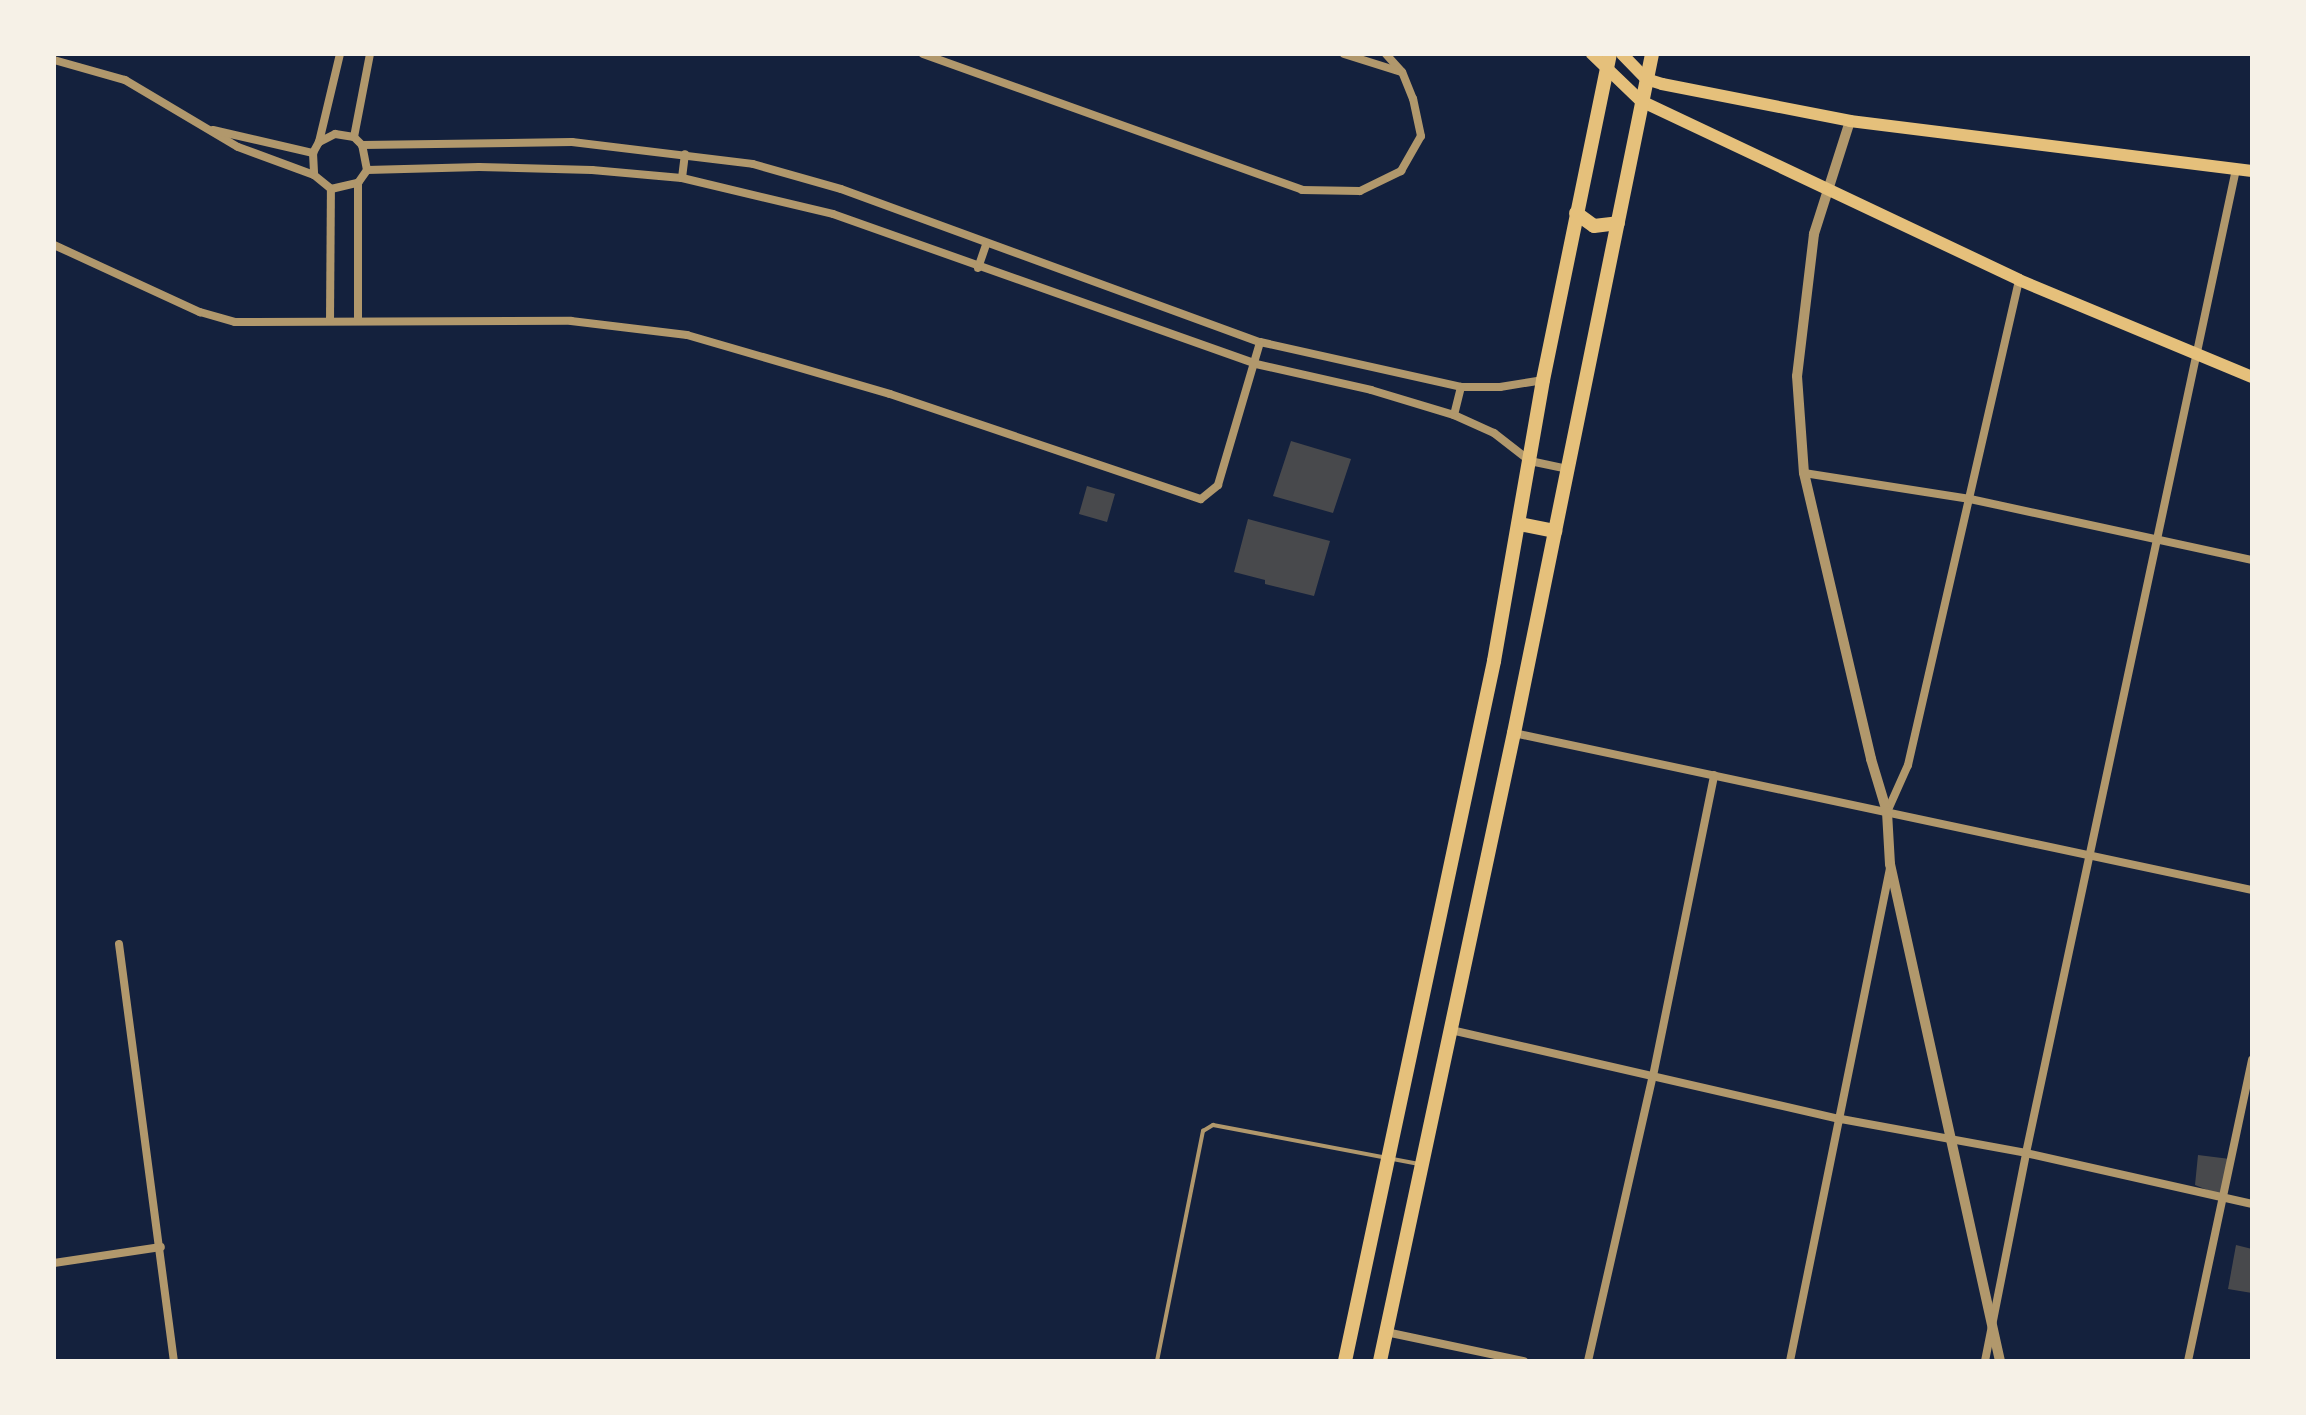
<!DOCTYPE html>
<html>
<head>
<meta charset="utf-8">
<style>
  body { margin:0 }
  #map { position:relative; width:2306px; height:1415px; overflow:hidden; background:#14213d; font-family:Merriweather,serif }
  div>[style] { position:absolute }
  .building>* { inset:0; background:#48494c }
  .service>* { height:4px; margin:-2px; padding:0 2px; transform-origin:2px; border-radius:2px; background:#b1986c }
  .minor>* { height:8px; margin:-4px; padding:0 4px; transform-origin:4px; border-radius:4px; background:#b1986c }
  .tertiary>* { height:10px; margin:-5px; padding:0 5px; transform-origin:5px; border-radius:5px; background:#b1986c }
  .secondary>* { height:12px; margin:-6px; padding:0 6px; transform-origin:6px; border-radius:6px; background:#e5c07b }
  .primary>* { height:14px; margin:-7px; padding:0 7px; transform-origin:7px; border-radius:7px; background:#e5c07b }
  span { translate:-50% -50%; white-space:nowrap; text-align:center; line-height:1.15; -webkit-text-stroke:8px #f6f1e7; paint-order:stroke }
  .frame { position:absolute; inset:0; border:56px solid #f6f1e7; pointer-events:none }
</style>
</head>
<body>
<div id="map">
  <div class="building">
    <div style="clip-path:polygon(1291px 441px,1351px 459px,1333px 513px,1273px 496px)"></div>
    <div style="clip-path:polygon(1087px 486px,1115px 494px,1107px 522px,1079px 514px)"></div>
    <div style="clip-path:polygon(1248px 519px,1330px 541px,1314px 596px,1265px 584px,1265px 580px,1234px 572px)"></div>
    <div style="clip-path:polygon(2198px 1155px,2230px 1159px,2222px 1196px,2195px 1185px)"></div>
    <div style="clip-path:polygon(2236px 1245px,2252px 1249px,2252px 1293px,2228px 1289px)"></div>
  </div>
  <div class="service">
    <div style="left:1157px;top:1361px;width:235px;rotate:-78.7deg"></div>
    <div style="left:1203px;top:1131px;width:12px;rotate:-31deg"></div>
    <div style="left:1213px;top:1125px;width:211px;rotate:10.7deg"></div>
  </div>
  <div class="minor">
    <div style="left:923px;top:54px;width:403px;rotate:19.7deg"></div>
    <div style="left:1302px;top:190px;width:58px;rotate:1deg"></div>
    <div style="left:1360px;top:191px;width:46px;rotate:-26deg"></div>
    <div style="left:1401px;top:171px;width:40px;rotate:-60.3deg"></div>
    <div style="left:1421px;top:136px;width:38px;rotate:-102deg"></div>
    <div style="left:1413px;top:99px;width:29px;rotate:-112deg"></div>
    <div style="left:1402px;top:72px;width:24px;rotate:-132deg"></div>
    <div style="left:1344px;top:54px;width:60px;rotate:17.5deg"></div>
    <div style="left:54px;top:60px;width:74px;rotate:15.7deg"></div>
    <div style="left:125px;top:80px;width:131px;rotate:30.7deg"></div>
    <div style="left:238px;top:147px;width:81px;rotate:20.2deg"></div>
    <div style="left:314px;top:175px;width:22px;rotate:39deg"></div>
    <div style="left:331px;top:189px;width:28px;rotate:-13deg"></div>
    <div style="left:358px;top:183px;width:16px;rotate:-55deg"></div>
    <div style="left:367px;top:170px;width:25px;rotate:-101deg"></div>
    <div style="left:362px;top:145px;width:11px;rotate:-135deg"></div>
    <div style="left:354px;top:137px;width:19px;rotate:-171deg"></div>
    <div style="left:335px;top:134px;width:18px;rotate:153deg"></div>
    <div style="left:319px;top:142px;width:13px;rotate:119deg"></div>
    <div style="left:313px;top:153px;width:22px;rotate:87deg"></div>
    <div style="left:213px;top:130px;width:103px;rotate:13deg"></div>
    <div style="left:354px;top:137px;width:85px;rotate:-79.1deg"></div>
    <div style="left:319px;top:142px;width:90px;rotate:-76.6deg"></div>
    <div style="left:362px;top:145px;width:210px;rotate:-0.8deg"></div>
    <div style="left:572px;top:142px;width:182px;rotate:6.9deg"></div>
    <div style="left:753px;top:164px;width:91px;rotate:15.9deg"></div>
    <div style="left:841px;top:189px;width:446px;rotate:20.1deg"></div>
    <div style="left:1260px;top:342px;width:206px;rotate:12.6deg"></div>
    <div style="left:1461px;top:387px;width:39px"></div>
    <div style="left:1500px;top:387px;width:44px;rotate:-9.2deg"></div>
    <div style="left:367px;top:170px;width:112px;rotate:-1.5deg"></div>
    <div style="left:479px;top:167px;width:113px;rotate:1.5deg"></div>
    <div style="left:592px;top:170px;width:90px;rotate:5.1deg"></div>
    <div style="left:682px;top:178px;width:155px;rotate:13.4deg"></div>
    <div style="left:833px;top:214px;width:449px;rotate:19.5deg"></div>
    <div style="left:1256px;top:364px;width:118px;rotate:12.7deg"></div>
    <div style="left:1371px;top:390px;width:87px;rotate:16.8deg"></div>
    <div style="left:1454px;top:415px;width:44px;rotate:24.2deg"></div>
    <div style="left:1494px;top:433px;width:46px;rotate:37.9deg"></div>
    <div style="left:1530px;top:461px;width:38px;rotate:12deg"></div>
    <div style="left:682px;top:178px;width:24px;rotate:-83deg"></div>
    <div style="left:358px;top:183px;width:138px;rotate:90deg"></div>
    <div style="left:54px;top:245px;width:161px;rotate:24.7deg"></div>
    <div style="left:200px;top:312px;width:36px;rotate:16deg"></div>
    <div style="left:235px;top:322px;width:336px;rotate:-0.2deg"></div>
    <div style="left:571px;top:321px;width:117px;rotate:6.9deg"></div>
    <div style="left:687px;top:335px;width:211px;rotate:16.2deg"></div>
    <div style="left:890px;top:394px;width:328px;rotate:18.7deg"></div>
    <div style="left:1201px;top:499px;width:22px;rotate:-39deg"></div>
    <div style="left:1218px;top:485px;width:149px;rotate:-73.6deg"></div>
    <div style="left:978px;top:268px;width:24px;rotate:-71deg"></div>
    <div style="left:330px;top:321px;width:132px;rotate:-89.6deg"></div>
    <div style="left:1454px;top:415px;width:29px;rotate:-76deg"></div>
    <div style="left:1804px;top:473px;width:168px;rotate:8.9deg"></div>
    <div style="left:1970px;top:499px;width:289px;rotate:12.2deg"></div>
    <div style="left:1514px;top:733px;width:755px;rotate:12.01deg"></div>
    <div style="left:1887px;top:812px;width:51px;rotate:-65.9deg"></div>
    <div style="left:1908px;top:765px;width:498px;rotate:-77.1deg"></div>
    <div style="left:119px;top:944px;width:421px;rotate:82.5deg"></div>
    <div style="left:1451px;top:1030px;width:400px;rotate:12.9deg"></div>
    <div style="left:1841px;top:1119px;width:188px;rotate:10.4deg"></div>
    <div style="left:2026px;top:1153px;width:232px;rotate:12.7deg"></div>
    <div style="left:54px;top:1263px;width:108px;rotate:-8.5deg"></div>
    <div style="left:1386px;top:1332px;width:141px;rotate:11.9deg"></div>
    <div style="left:1588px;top:1361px;width:292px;rotate:-77.2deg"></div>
    <div style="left:1653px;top:1076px;width:307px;rotate:-78.5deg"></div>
    <div style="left:1790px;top:1361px;width:503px;rotate:-78.53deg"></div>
    <div style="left:1985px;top:1361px;width:212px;rotate:-78.8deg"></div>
    <div style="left:2026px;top:1153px;width:1006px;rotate:-77.95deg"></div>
    <div style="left:2188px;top:1361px;width:308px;rotate:-78deg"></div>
  </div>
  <div class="tertiary">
    <div style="left:1850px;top:121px;width:119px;rotate:107.7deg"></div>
    <div style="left:1814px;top:234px;width:143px;rotate:96.8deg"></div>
    <div style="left:1797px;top:376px;width:97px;rotate:85.9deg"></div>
    <div style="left:1804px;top:473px;width:294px;rotate:76.8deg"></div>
    <div style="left:1871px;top:759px;width:55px;rotate:73.2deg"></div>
    <div style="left:1887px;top:812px;width:52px;rotate:86.7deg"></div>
    <div style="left:1890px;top:864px;width:509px;rotate:77.52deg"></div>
  </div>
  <div class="secondary">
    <div style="left:1592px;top:54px;width:68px;rotate:43.8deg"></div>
    <div style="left:1641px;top:101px;width:418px;rotate:25.3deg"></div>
    <div style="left:2019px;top:280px;width:252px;rotate:22.6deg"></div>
    <div style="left:1622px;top:54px;width:35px;rotate:46deg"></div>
    <div style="left:1646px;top:79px;width:17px;rotate:17deg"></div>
    <div style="left:1662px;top:84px;width:192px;rotate:11.1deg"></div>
    <div style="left:1850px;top:121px;width:405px;rotate:7.1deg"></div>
  </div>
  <div class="primary">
    <div style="left:1576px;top:213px;width:22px;rotate:36deg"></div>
    <div style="left:1594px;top:226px;width:24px;rotate:-7deg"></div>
    <div style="left:1519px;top:524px;width:37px;rotate:11deg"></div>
    <div style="left:1345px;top:1361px;width:716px;rotate:-77.98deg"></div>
    <div style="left:1494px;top:661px;width:285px;rotate:-80.1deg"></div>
    <div style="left:1543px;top:380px;width:333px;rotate:-78.4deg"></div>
    <div style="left:1380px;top:1361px;width:642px;rotate:-77.96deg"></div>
    <div style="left:1514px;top:733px;width:693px;rotate:-78.51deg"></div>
  </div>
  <div class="frame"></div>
</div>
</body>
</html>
